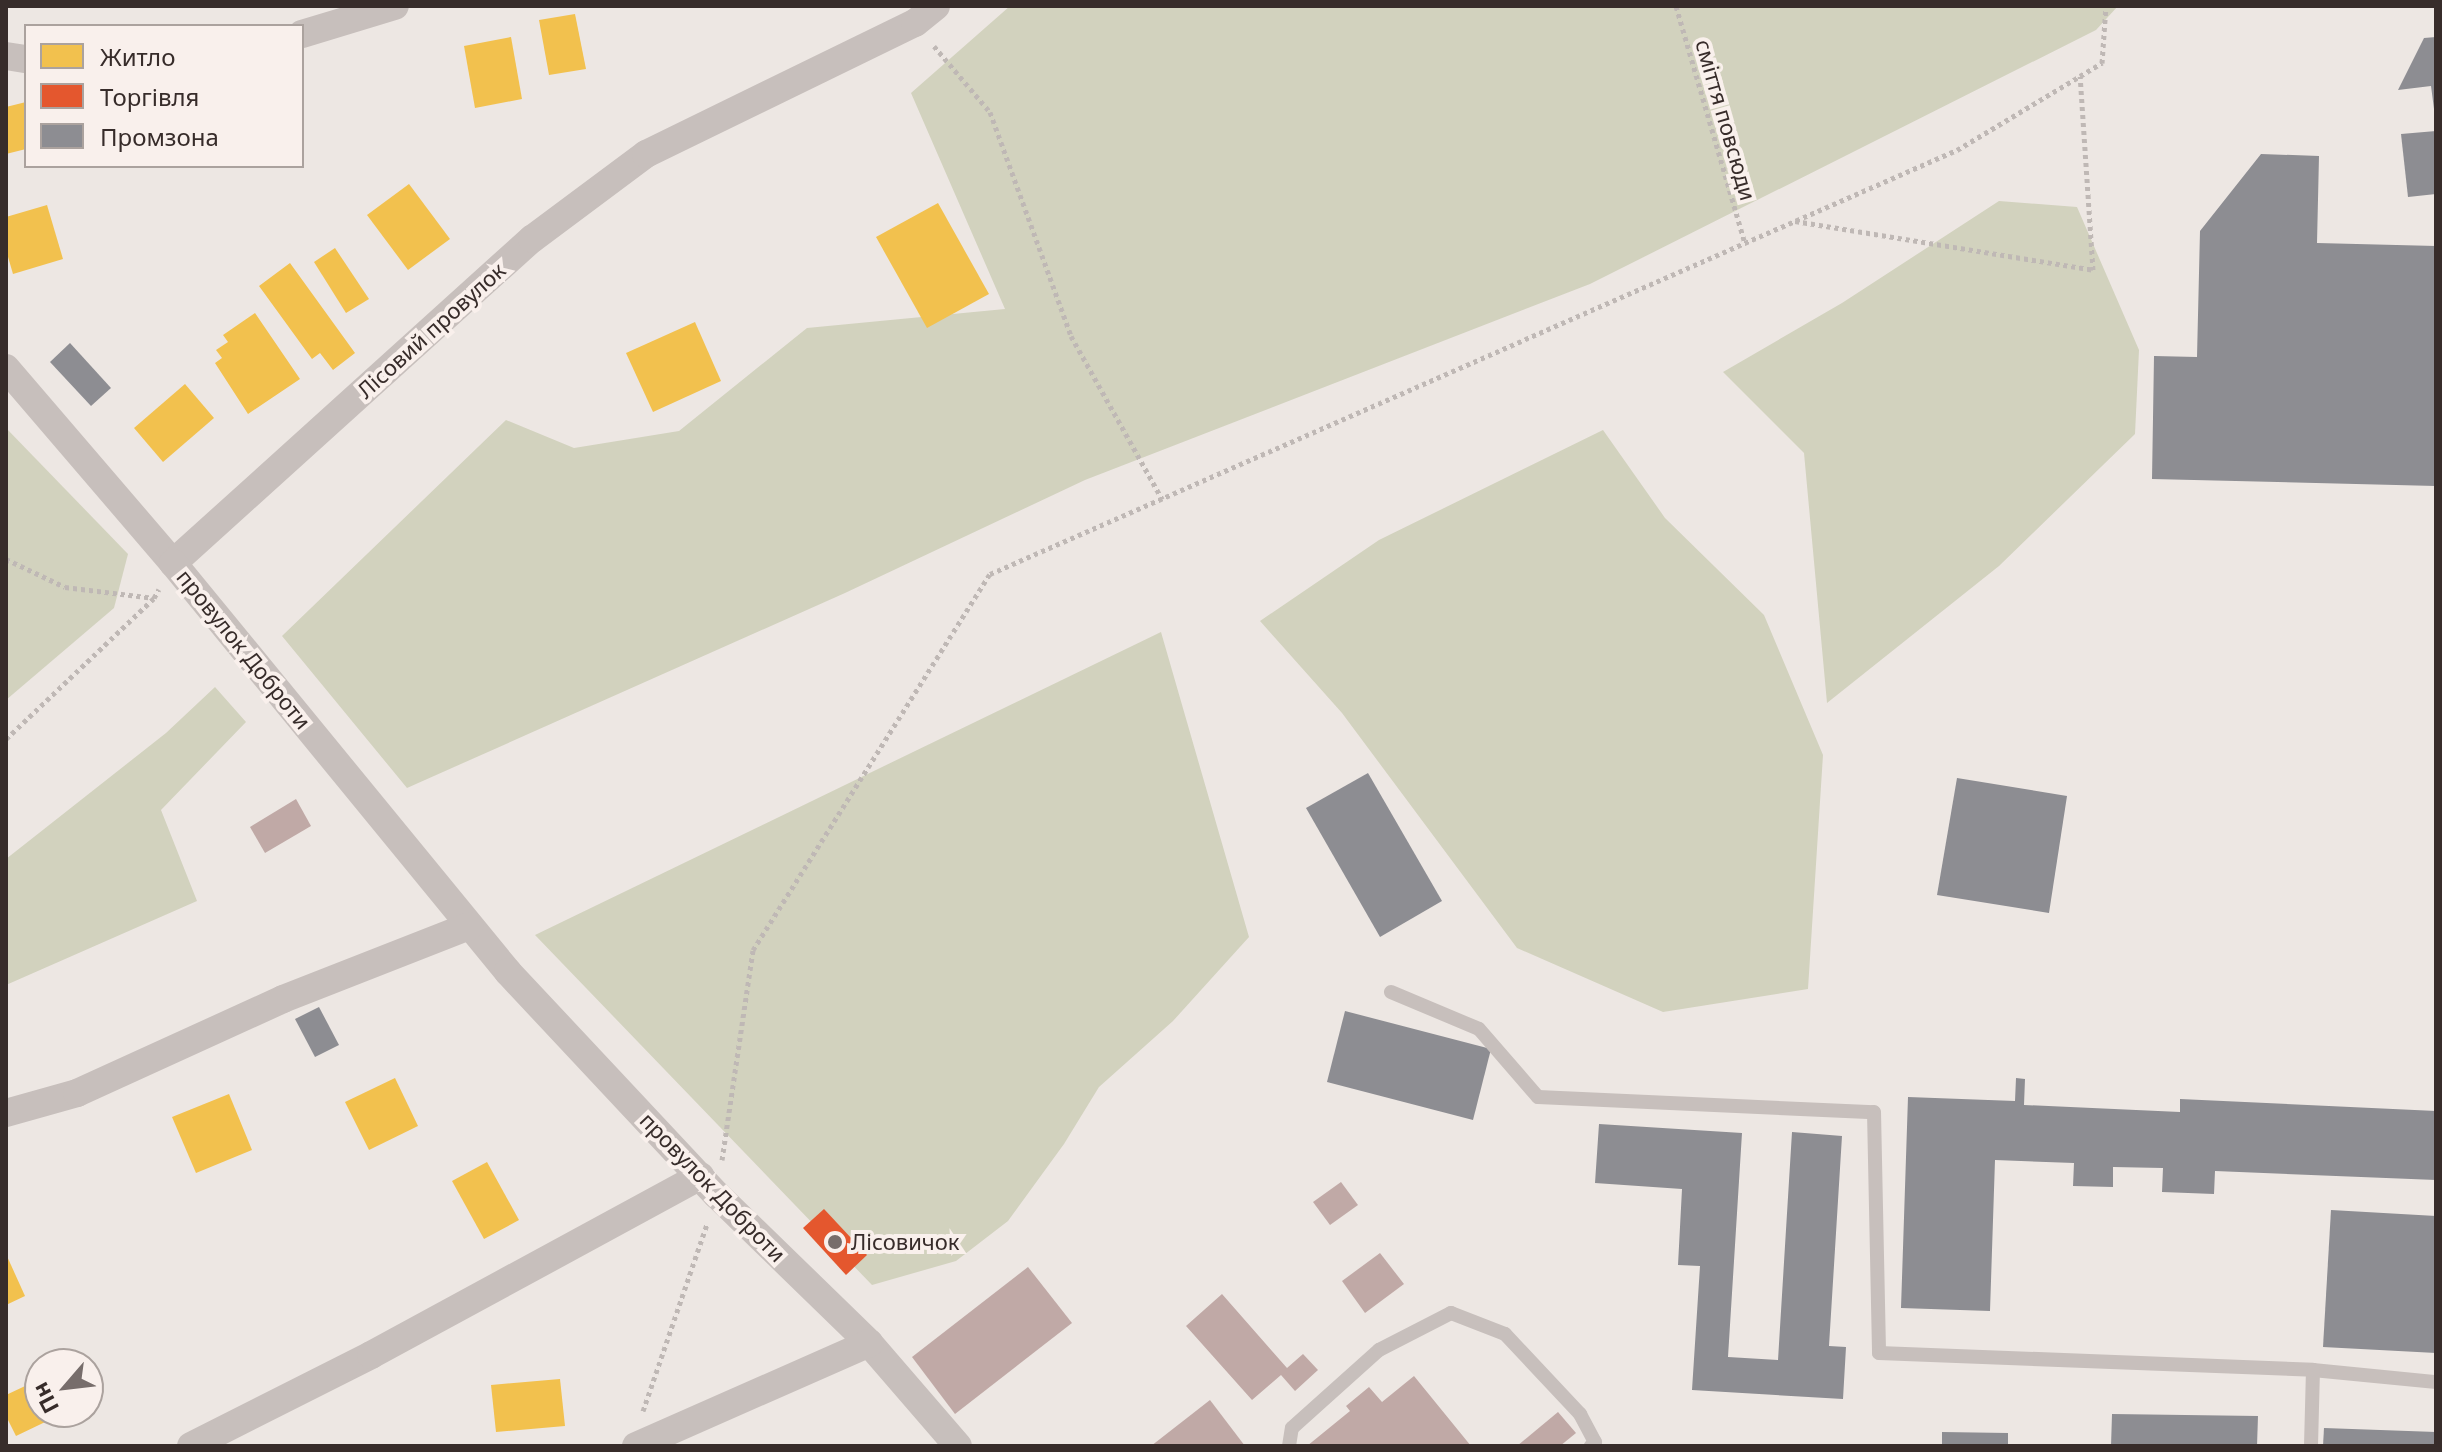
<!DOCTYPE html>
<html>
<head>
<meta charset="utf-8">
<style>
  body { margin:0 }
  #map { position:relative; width:2442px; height:1452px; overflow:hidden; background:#ede7e3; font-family:"Noto Sans",sans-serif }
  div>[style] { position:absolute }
  .green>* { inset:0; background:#d2d2be }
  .homes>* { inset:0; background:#f2c14e }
  .shops>* { inset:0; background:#e4572e }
  .industry>* { inset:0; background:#8d8d92 }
  .building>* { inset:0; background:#c0a9a6 }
  .path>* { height:5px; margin-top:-2.5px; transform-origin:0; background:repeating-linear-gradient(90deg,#bfb8b5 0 4px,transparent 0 8px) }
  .service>* { height:14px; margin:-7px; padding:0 7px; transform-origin:7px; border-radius:7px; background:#c7bfbc }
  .minor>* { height:28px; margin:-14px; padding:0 14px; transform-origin:14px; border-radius:14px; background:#c7bfbc }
  .dots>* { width:22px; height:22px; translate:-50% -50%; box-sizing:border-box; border:4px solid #f9f0ec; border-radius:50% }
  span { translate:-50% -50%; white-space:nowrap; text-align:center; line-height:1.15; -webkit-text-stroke:8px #f9f0ec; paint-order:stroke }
  .street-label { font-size:22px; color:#372c2a }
  .poi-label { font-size:22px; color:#372c2a }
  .left { translate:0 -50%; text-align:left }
  .frame { position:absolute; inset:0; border:8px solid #372c2a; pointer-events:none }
  .legend { position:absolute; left:24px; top:24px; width:280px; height:144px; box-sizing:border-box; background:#f9f0ec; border:2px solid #aba29e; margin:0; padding:10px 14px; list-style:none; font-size:24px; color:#372c2a }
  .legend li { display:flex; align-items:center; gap:16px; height:40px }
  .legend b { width:40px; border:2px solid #aba29e }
  .north { position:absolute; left:24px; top:1348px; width:80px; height:80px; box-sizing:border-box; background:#f9f0ec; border:2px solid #aba29e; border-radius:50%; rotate:242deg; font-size:22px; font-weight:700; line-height:32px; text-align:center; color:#372c2a }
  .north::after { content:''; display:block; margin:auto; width:28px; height:36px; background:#776d6b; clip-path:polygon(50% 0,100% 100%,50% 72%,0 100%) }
</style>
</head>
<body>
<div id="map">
  <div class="green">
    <div style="clip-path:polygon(1010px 6px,2118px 6px,2096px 30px,1590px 284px,1085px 480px,845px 593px,407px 788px,282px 636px,506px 420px,574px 448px,679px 431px,807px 328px,1005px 309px,911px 93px)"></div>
    <div style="clip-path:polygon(1999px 201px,2077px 207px,2139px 350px,2135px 434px,1999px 566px,1827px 703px,1804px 453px,1723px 372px,1842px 303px)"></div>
    <div style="clip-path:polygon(6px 428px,128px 554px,114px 608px,6px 700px)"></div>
    <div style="clip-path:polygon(1603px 430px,1665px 518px,1764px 615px,1823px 755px,1808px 989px,1663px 1012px,1517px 948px,1342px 713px,1260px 621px,1379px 540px)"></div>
    <div style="clip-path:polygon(1161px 632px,1249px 937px,1173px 1021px,1099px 1087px,1064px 1144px,1008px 1221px,956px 1261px,872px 1285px,535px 935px)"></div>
    <div style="clip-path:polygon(215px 687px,246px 722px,161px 810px,197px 901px,6px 985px,6px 859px,166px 733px)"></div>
  </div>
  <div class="homes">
    <div style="clip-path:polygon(575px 14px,586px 69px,549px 75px,539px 20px)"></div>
    <div style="clip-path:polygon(511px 37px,522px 99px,475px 108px,464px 46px)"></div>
    <div style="clip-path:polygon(26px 102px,26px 149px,6px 154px,6px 107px)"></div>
    <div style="clip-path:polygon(409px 184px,450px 239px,408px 270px,367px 215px)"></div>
    <div style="clip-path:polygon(938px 203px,989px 294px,927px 328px,876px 237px)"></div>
    <div style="clip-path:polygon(47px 205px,63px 259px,13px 274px,6px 250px,6px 217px)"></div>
    <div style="clip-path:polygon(335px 248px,369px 299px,346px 313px,314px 262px)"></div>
    <div style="clip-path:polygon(290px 263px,355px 353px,333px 370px,320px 353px,312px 359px,259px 286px)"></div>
    <div style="clip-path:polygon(255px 313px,300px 379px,248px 414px,215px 363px,222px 358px,216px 350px,228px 342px,223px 335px)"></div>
    <div style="clip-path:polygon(695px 322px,721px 381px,653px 412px,626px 353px)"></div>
    <div style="clip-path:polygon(185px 384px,214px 418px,163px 462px,134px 428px)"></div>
    <div style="clip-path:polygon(395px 1078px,418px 1126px,369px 1150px,345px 1102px)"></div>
    <div style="clip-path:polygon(229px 1094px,252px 1150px,196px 1173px,172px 1117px)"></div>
    <div style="clip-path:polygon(487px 1162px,519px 1220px,484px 1239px,452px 1181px)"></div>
    <div style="clip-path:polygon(6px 1254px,25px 1296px,6px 1305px)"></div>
    <div style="clip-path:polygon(40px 1379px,40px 1412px,66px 1412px,16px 1436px,6px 1416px,6px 1395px)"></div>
    <div style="clip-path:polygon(560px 1379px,565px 1426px,496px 1432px,491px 1385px)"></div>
  </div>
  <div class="shops">
    <div style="clip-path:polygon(824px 1209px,867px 1255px,846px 1275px,803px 1228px)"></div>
  </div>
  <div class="industry">
    <div style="clip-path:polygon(2436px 37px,2436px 109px,2434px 109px,2431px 86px,2398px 90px,2424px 38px)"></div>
    <div style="clip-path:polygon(2436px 131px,2436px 194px,2408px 197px,2401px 134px)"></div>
    <div style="clip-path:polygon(2261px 154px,2319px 156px,2317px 243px,2436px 246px,2436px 486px,2152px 479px,2154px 356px,2197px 357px,2200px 231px)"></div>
    <div style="clip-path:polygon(70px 343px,111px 388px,91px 406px,50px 362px)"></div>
    <div style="clip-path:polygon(1368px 773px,1442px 901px,1380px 937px,1306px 808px)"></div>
    <div style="clip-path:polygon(1957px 778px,2067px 796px,2049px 913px,1937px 895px)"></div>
    <div style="clip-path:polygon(319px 1007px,339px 1045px,315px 1057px,295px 1019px)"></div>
    <div style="clip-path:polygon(1345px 1011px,1491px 1049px,1473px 1120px,1327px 1082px)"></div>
    <div style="clip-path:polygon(2016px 1078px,2025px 1079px,2024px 1105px,2180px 1112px,2180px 1099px,2436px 1111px,2436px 1180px,2215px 1171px,2214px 1194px,2162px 1192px,2163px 1168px,2113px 1167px,2113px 1187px,2073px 1186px,2074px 1163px,1995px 1160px,1990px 1311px,1901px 1308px,1908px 1097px,2015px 1101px)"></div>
    <div style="clip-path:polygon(1599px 1124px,1742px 1133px,1728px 1357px,1778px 1360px,1792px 1132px,1842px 1136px,1829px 1346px,1846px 1347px,1843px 1399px,1692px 1390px,1700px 1266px,1678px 1265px,1682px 1189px,1595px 1183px)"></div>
    <div style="clip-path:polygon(2331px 1210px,2436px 1216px,2436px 1353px,2323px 1347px)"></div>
    <div style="clip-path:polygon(2112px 1414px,2258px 1416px,2257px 1446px,2111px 1446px)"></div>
    <div style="clip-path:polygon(2324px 1428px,2436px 1432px,2436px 1446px,2323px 1446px)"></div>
    <div style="clip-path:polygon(1942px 1432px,2008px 1433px,2008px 1446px,1942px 1446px)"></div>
  </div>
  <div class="building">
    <div style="clip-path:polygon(296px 799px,311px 826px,265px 853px,250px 827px)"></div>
    <div style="clip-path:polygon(1341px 1182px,1358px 1205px,1330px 1225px,1313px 1202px)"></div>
    <div style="clip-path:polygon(1380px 1253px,1404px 1284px,1365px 1313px,1342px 1281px)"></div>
    <div style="clip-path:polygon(1028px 1267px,1072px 1323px,955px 1414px,912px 1357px)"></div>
    <div style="clip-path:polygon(1222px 1294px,1287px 1368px,1303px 1354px,1318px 1370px,1295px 1391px,1281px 1375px,1252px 1400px,1186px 1326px)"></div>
    <div style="clip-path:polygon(1414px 1376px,1471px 1446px,1307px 1446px,1350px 1411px,1346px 1406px,1369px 1387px,1382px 1402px)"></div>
    <div style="clip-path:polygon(1210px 1400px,1245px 1446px,1151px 1446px)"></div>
    <div style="clip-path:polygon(1558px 1412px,1576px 1433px,1560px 1446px,1517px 1446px)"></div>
  </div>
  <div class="path">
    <div style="left:1676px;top:6px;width:248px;rotate:73.8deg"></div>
    <div style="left:934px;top:46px;width:87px;rotate:49.7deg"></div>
    <div style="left:990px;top:112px;width:238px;rotate:70.1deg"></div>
    <div style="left:1071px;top:336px;width:187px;rotate:60.8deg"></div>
    <div style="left:1795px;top:221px;width:302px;rotate:9.3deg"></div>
    <div style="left:2093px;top:270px;width:194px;rotate:-93.8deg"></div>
    <div style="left:2080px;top:76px;width:26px;rotate:-31deg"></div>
    <div style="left:2102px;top:63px;width:57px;rotate:-86deg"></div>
    <div style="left:6px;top:559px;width:65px;rotate:25.4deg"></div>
    <div style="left:65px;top:587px;width:90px;rotate:7deg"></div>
    <div style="left:6px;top:739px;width:204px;rotate:-43.6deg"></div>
    <div style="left:154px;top:598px;width:10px;rotate:-61deg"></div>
    <div style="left:722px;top:1160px;width:212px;rotate:-81.6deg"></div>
    <div style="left:753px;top:950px;width:444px;rotate:-57.8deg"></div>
    <div style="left:990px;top:574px;width:1056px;rotate:-23.68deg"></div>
    <div style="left:1957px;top:150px;width:144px;rotate:-31deg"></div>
    <div style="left:643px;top:1411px;width:198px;rotate:-71.1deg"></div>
  </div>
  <div class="service">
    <div style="left:1391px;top:992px;width:95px;rotate:22.8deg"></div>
    <div style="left:1479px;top:1029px;width:90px;rotate:49.1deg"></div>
    <div style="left:1538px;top:1097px;width:336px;rotate:2.6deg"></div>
    <div style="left:1874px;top:1112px;width:241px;rotate:88.8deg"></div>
    <div style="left:1879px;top:1353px;width:434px;rotate:2.2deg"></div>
    <div style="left:2313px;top:1370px;width:124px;rotate:5.6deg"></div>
    <div style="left:1289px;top:1446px;width:18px;rotate:-81deg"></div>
    <div style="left:1292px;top:1428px;width:117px;rotate:-41.9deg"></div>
    <div style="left:1379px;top:1350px;width:81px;rotate:-27.2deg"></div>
    <div style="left:1451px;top:1313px;width:58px;rotate:21.3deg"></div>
    <div style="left:1505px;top:1334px;width:110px;rotate:46.8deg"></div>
    <div style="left:1580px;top:1414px;width:32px;rotate:62deg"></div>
    <div style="left:1595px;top:1442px;width:6px;rotate:135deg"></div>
    <div style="left:2311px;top:1446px;width:76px;rotate:-88.5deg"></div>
  </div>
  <div class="minor">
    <div style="left:302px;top:34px;width:97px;rotate:-16.8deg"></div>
    <div style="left:6px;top:56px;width:20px;rotate:9deg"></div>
    <div style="left:6px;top:368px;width:257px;rotate:49.4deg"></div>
    <div style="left:173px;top:563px;width:484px;rotate:-42.1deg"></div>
    <div style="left:532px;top:239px;width:142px;rotate:-36.7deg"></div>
    <div style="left:646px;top:154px;width:299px;rotate:-26deg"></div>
    <div style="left:915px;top:23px;width:27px;rotate:-39deg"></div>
    <div style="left:173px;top:563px;width:529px;rotate:50.68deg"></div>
    <div style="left:508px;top:972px;width:306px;rotate:46.9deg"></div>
    <div style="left:717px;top:1195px;width:212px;rotate:44.2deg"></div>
    <div style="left:869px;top:1343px;width:136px;rotate:49.2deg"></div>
    <div style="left:6px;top:1113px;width:74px;rotate:-15.7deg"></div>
    <div style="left:77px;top:1093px;width:226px;rotate:-24.5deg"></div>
    <div style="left:283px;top:999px;width:200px;rotate:-21.4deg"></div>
    <div style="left:191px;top:1446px;width:202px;rotate:-26.8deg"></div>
    <div style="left:371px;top:1355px;width:375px;rotate:-28.5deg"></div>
    <div style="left:636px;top:1446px;width:255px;rotate:-23.8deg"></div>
  </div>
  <div class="dots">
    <div style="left:835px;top:1242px;background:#776d6b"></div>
  </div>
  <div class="street-label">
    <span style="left:1726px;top:120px;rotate:74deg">сміття повсюди</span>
    <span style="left:431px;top:330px;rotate:-42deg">Лісовий провулок</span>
    <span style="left:244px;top:649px;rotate:51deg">провулок Доброти</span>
    <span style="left:713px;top:1187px;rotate:46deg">провулок Доброти</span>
  </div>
  <div class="poi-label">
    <span class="left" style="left:851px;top:1242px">Лісовичок</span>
  </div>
  <div class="frame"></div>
  <ul class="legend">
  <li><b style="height:22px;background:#f2c14e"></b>Житло</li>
  <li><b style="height:22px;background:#e4572e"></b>Торгівля</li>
  <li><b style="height:22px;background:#8d8d92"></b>Промзона</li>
  </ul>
  <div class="north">Пн</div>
</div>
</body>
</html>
